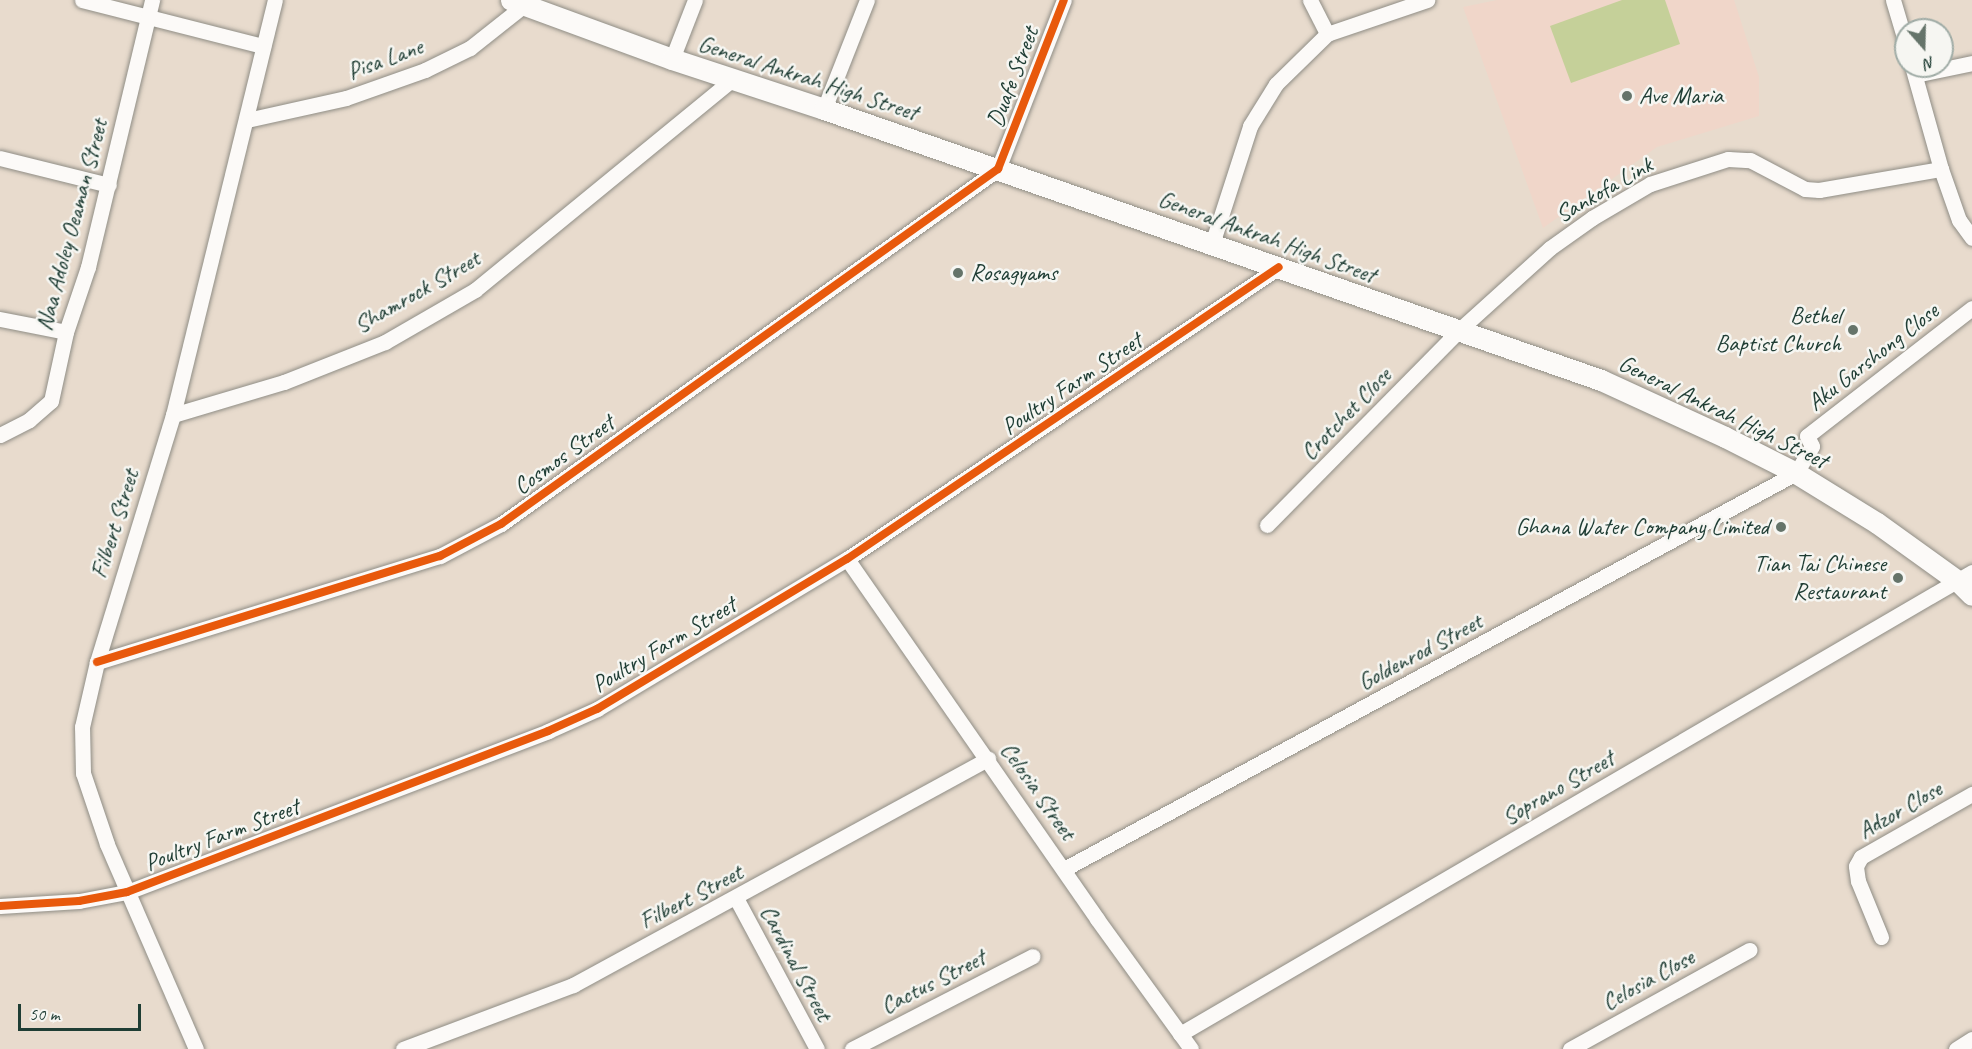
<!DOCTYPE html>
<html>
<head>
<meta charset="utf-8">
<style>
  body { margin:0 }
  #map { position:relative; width:1972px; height:1049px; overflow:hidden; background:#e8dbcd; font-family:Caveat,sans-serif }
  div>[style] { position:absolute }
  .built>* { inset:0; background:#f0d6c9 }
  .green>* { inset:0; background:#c5d099 }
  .roads { filter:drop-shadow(0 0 2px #8f8d85) drop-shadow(0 0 2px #8f8d85) }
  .street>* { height:15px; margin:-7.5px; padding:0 7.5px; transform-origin:7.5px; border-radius:7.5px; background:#fcfaf8 }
  .secondary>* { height:21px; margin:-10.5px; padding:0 10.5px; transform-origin:10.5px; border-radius:10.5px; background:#fcfaf8 }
  .cycleway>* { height:8px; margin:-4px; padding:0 4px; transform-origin:4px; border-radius:4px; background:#e8590c }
  .dots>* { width:16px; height:16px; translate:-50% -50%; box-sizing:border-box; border:3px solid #f6f6f2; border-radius:50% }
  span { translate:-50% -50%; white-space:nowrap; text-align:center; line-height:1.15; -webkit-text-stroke:5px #f6f6f2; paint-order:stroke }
  .street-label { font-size:24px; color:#1f3d34 }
  .poi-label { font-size:24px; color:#1f3d34 }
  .left { translate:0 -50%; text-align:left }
  .right { translate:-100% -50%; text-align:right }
  .north { position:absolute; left:1894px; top:18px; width:60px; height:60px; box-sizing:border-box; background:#f6f6f2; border:2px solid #a0aca6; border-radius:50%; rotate:160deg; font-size:16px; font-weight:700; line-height:24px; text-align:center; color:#1f3d34 }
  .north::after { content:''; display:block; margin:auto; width:21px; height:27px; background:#65746a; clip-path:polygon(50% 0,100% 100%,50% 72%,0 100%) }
  .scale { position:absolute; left:18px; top:1004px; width:123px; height:27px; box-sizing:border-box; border:3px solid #1f3d34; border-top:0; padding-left:8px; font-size:18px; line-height:21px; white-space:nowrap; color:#1f3d34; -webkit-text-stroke:4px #f6f6f2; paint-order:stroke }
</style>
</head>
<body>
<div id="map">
  <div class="built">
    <div style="clip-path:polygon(1497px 0,1734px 0,1759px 77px,1759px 116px,1657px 147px,1543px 228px,1463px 7px)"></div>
  </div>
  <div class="green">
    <div style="clip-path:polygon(1622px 0,1665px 0,1680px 44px,1571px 83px,1550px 26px)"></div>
  </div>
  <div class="roads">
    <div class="street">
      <div style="left:82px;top:0;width:187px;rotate:14.3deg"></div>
      <div style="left:1310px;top:0;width:38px;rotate:63deg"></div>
      <div style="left:1893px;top:0;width:46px;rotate:73.5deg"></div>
      <div style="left:672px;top:59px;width:63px;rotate:-68.7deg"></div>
      <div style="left:1912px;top:66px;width:107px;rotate:74.3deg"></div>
      <div style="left:1941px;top:169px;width:54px;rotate:70.6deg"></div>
      <div style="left:1959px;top:220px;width:22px;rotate:54deg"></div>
      <div style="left:1915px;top:75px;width:58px;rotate:-11.9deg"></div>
      <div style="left:824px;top:109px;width:117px;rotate:-68.5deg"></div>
      <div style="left:247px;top:120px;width:101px;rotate:-12.5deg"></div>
      <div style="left:346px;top:98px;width:84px;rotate:-19.5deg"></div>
      <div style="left:425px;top:70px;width:50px;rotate:-26.1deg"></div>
      <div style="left:470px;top:48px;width:68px;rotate:-38.4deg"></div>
      <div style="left:0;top:158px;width:112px;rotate:13.9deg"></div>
      <div style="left:1212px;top:244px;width:124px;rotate:-72.1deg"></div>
      <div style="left:1250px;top:126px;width:49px;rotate:-58.2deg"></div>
      <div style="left:1276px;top:84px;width:71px;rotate:-44.4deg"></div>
      <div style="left:1327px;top:34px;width:106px;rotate:-18.8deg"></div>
      <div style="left:0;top:319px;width:67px;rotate:11.1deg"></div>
      <div style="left:173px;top:415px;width:116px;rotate:-16.6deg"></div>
      <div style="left:284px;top:382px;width:109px;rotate:-21.6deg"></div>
      <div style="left:385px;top:342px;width:104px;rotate:-30deg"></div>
      <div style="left:475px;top:290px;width:335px;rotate:-39.3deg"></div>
      <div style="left:0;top:435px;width:33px;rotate:-27deg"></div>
      <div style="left:29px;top:420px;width:29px;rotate:-41deg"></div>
      <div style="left:51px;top:401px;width:71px;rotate:-77.7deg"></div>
      <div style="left:66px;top:332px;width:69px;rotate:-71.3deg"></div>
      <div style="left:88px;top:267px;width:275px;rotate:-76.5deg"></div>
      <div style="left:1267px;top:525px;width:271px;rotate:-45.4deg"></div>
      <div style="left:1457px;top:332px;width:125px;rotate:-42.1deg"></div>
      <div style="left:1550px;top:248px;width:52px;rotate:-35.5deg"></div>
      <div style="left:1592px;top:218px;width:67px;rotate:-30.4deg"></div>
      <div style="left:1650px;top:184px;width:82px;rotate:-17.8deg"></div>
      <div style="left:1728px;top:159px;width:22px;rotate:3deg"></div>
      <div style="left:1750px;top:160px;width:62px;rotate:27.8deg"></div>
      <div style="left:1805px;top:189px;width:14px;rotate:4deg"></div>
      <div style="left:1819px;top:190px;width:124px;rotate:-9.8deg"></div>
      <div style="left:847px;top:559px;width:438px;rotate:55.2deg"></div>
      <div style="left:1097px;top:919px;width:160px;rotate:54.1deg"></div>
      <div style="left:97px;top:662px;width:359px;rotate:-17.2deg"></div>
      <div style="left:440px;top:556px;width:69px;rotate:-27.7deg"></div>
      <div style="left:501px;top:524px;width:611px;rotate:-35.54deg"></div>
      <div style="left:998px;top:169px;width:181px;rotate:-68.7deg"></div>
      <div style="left:1064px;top:869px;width:832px;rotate:-28.41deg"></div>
      <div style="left:1796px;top:473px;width:31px;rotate:-59deg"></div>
      <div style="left:1812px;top:446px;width:11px;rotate:-117deg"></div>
      <div style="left:1807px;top:436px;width:209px;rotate:-37.8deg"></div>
      <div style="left:736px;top:898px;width:171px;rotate:61.8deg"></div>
      <div style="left:0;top:906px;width:79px;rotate:-3.6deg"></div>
      <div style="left:79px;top:901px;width:49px;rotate:-10.6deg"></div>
      <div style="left:127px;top:892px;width:451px;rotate:-20.9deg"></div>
      <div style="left:548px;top:731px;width:54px;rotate:-24.2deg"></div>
      <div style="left:597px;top:709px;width:292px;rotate:-31deg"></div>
      <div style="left:847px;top:559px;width:521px;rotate:-34.06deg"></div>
      <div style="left:1881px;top:937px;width:61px;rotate:-112.3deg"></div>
      <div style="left:1858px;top:881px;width:15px;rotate:-98deg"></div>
      <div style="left:1856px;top:866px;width:10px;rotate:-61deg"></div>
      <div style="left:1861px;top:857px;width:128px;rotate:-29.6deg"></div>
      <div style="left:1180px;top:1034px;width:917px;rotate:-30.26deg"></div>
      <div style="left:196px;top:1049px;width:223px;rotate:-113.5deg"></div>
      <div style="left:107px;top:844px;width:75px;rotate:-108.7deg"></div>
      <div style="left:83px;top:773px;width:46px;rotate:-91.2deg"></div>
      <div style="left:82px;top:727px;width:67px;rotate:-77deg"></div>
      <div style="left:97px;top:662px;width:258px;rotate:-72.9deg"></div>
      <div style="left:173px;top:415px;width:427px;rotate:-76.2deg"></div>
      <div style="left:403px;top:1049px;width:182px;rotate:-20.6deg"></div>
      <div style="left:573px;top:985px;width:473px;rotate:-28.6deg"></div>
      <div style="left:852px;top:1049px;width:203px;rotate:-27.2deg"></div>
      <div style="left:1570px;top:1049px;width:205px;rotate:-28.9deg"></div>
      <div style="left:1956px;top:1049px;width:19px;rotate:-32deg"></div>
    </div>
    <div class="secondary">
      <div style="left:511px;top:0;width:171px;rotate:20.1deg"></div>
      <div style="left:672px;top:59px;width:160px;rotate:18.2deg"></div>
      <div style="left:824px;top:109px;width:823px;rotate:19.23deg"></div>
      <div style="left:1601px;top:380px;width:136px;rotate:24.7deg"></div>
      <div style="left:1725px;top:437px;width:80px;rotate:26.9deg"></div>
      <div style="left:1796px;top:473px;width:95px;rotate:31.7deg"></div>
      <div style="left:1877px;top:523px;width:101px;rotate:35.7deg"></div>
      <div style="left:1959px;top:582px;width:18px;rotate:45deg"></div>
    </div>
  </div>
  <div class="cycleway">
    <div style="left:97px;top:662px;width:359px;rotate:-17.2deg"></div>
    <div style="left:440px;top:556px;width:69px;rotate:-27.7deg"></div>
    <div style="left:501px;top:524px;width:611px;rotate:-35.54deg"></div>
    <div style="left:998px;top:169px;width:181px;rotate:-68.7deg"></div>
    <div style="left:0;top:906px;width:79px;rotate:-3.6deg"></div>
    <div style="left:79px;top:901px;width:49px;rotate:-10.6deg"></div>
    <div style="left:127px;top:892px;width:451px;rotate:-20.9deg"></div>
    <div style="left:548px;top:731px;width:54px;rotate:-24.2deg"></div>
    <div style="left:597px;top:709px;width:292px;rotate:-31deg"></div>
    <div style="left:847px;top:559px;width:521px;rotate:-34.06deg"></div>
  </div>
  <div class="dots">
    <div style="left:1627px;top:96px;background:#65746a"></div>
    <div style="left:958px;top:273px;background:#65746a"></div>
    <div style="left:1853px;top:330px;background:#65746a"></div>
    <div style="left:1781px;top:527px;background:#65746a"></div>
    <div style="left:1898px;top:578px;background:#65746a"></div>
  </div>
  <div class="street-label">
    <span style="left:385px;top:59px;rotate:-20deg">Pisa Lane</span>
    <span style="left:1013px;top:77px;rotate:-69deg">Duafe Street</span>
    <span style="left:808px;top:78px;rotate:18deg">General Ankrah High Street</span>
    <span style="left:1604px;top:190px;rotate:-30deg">Sankofa Link</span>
    <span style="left:72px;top:225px;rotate:-75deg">Naa Adoley Oeaman Street</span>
    <span style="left:1267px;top:237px;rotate:20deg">General Ankrah High Street</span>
    <span style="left:417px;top:292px;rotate:-30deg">Shamrock Street</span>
    <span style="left:1873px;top:357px;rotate:-38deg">Aku Garshong Close</span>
    <span style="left:1072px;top:384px;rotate:-34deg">Poultry Farm Street</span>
    <span style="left:1723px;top:412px;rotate:26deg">General Ankrah High Street</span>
    <span style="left:1346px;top:414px;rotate:-46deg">Crotchet Close</span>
    <span style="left:564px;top:455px;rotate:-36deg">Cosmos Street</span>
    <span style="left:115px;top:524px;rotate:-73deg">Filbert Street</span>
    <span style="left:664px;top:645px;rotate:-31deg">Poultry Farm Street</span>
    <span style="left:1420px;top:652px;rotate:-28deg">Goldenrod Street</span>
    <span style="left:1558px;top:788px;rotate:-30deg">Soprano Street</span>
    <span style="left:1038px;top:791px;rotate:55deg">Celosia Street</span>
    <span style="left:1900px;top:810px;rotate:-30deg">Adzor Close</span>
    <span style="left:222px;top:835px;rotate:-21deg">Poultry Farm Street</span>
    <span style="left:691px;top:897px;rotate:-28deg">Filbert Street</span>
    <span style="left:796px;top:963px;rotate:62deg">Cardinal Street</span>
    <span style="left:1648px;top:980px;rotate:-29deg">Celosia Close</span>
    <span style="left:933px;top:982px;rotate:-27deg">Cactus Street</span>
  </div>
  <div class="poi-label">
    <span class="left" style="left:1639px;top:96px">Ave Maria</span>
    <span class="left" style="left:970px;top:273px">Rosagyams</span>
    <span class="right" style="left:1841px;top:330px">Bethel<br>Baptist Church</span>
    <span class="right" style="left:1769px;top:527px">Ghana Water Company Limited</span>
    <span class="right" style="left:1886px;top:578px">Tian Tai Chinese<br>Restaurant</span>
  </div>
  <div class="north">N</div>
  <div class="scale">50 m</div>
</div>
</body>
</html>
